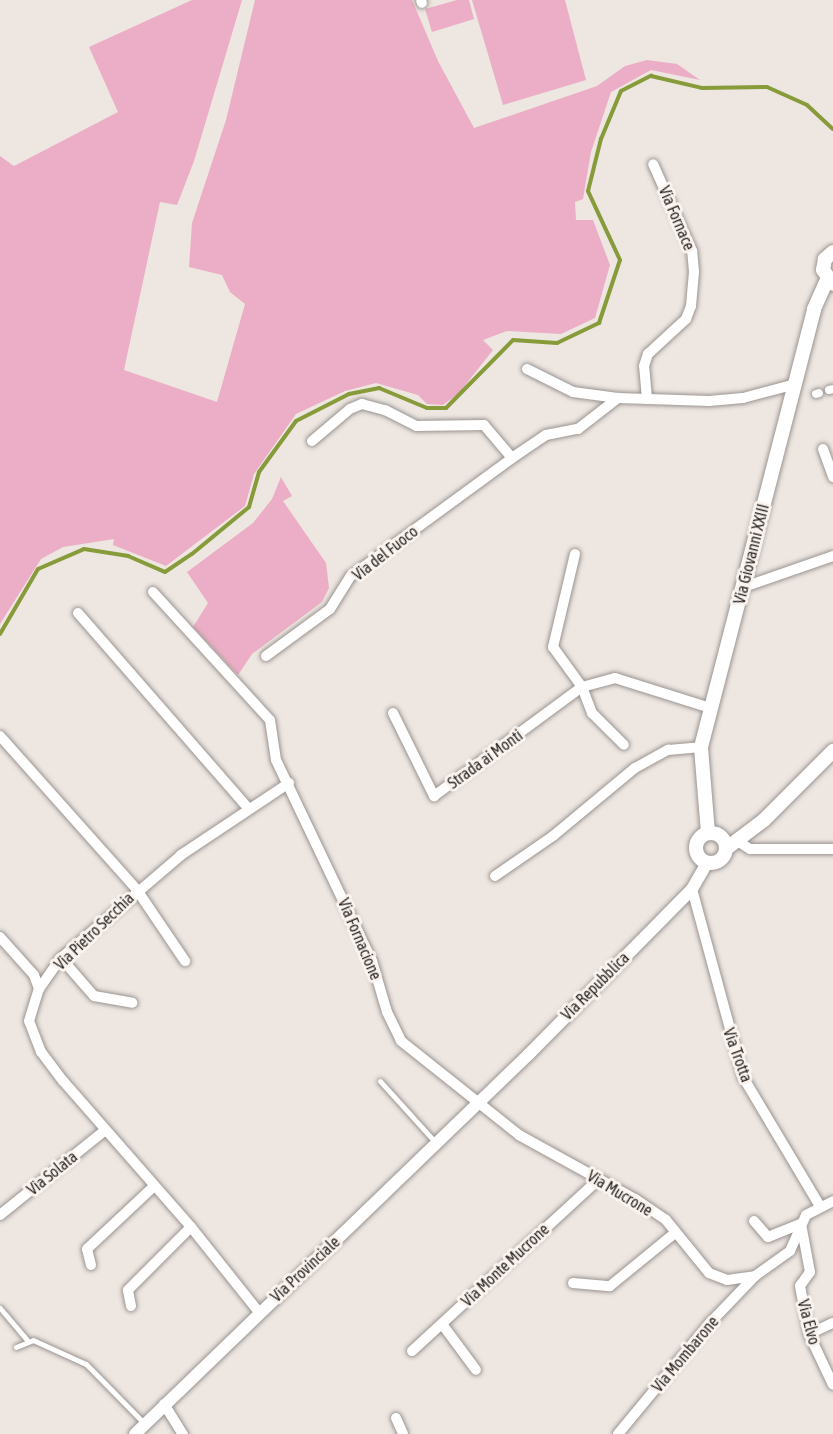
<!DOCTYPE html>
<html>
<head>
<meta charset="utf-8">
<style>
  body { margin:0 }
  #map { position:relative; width:833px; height:1434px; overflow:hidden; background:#ede6e1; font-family:"Asap Condensed",sans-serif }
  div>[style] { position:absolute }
  .green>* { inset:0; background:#ecaec6 }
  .stream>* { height:4px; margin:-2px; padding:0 2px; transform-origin:2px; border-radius:2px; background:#879b3a }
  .roads { filter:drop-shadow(0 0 2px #9b9490) drop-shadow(0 0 2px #9b9490) }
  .service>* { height:5px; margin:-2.5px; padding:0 2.5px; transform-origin:2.5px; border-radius:2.5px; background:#fff }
  .pedestrian>* { height:8px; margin:-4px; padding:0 4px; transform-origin:4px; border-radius:4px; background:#fff }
  .minor>* { height:10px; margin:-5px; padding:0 5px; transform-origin:5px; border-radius:5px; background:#fff }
  .tertiary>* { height:12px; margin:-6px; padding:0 6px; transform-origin:6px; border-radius:6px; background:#fff }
  .secondary>* { height:14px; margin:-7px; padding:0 7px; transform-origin:7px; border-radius:7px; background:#fff }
  .secondary>.ring { margin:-7px; padding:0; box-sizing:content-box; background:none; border:14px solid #fff; border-radius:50% }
  span { translate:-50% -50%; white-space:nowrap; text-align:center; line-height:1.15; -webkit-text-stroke:6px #faf3ee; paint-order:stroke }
  .street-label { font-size:16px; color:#2a2726 }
</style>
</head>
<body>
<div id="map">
  <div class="green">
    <div style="clip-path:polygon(192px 0,242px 0,194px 161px,177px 205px,160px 202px,124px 370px,217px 402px,245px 304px,230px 292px,222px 275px,189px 267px,192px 223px,226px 120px,255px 0,412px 0,438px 61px,474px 128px,597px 86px,625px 66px,647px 60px,677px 64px,700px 80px,651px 70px,611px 92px,591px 152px,583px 199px,575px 202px,576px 220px,593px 220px,610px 265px,595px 318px,561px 334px,507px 331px,483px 340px,493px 350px,459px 393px,443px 405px,427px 404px,418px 395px,376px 383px,345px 391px,296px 414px,254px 474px,245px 506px,166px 566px,113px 545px,114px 539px,63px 547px,41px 559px,0 624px,0 156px,14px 166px,118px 112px,89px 47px)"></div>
    <div style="clip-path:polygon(457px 0,469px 0,474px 19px,432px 32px,425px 9px)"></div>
    <div style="clip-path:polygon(472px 0,565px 0,586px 80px,503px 105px)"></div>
    <div style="clip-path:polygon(281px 477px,292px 496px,283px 501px,326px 563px,329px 588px,322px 602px,252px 654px,238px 675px,193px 627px,208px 603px,187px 572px,253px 523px,272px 499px)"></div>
  </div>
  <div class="stream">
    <div style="left:0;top:634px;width:75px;rotate:-59.7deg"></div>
    <div style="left:38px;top:569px;width:50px;rotate:-23.5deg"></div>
    <div style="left:84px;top:549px;width:45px;rotate:9deg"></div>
    <div style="left:128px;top:556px;width:40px;rotate:23.4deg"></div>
    <div style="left:165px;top:572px;width:32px;rotate:-34deg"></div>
    <div style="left:192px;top:554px;width:74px;rotate:-39.5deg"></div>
    <div style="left:249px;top:507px;width:36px;rotate:-74deg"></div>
    <div style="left:259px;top:472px;width:63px;rotate:-54deg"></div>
    <div style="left:296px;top:421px;width:59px;rotate:-27deg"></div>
    <div style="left:349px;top:394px;width:31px;rotate:-11deg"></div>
    <div style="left:379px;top:388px;width:52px;rotate:22.6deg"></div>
    <div style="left:427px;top:408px;width:19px"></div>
    <div style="left:446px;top:408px;width:95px;rotate:-45.4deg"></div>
    <div style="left:513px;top:340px;width:44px;rotate:3.9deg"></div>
    <div style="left:557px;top:343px;width:47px;rotate:-25.5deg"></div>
    <div style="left:599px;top:323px;width:66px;rotate:-71.6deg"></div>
    <div style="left:620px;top:260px;width:76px;rotate:-114.9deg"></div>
    <div style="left:588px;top:191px;width:54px;rotate:-76deg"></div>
    <div style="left:601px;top:139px;width:52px;rotate:-67.4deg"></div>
    <div style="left:621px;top:91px;width:34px;rotate:-27deg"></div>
    <div style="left:651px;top:76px;width:52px;rotate:13.2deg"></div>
    <div style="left:702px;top:88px;width:65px;rotate:-0.9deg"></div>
    <div style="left:767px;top:87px;width:44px;rotate:24.2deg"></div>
    <div style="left:807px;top:105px;width:35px;rotate:43deg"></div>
  </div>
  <div class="roads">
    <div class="service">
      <div style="left:380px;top:1081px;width:84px;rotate:47.9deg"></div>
      <div style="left:0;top:1308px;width:43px;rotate:49.7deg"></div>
      <div style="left:16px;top:1347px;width:18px;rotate:-22deg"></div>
      <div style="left:33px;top:1340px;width:58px;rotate:24.4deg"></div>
      <div style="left:86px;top:1364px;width:83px;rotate:45.5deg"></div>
    </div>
    <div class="pedestrian">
      <div style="left:829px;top:390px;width:4px;rotate:-14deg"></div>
      <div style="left:816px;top:394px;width:3px;rotate:-18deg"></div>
    </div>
    <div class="minor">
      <div style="left:421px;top:0;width:3px;rotate:72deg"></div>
      <div style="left:527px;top:369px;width:51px;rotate:26.6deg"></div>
      <div style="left:573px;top:392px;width:45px;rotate:7.6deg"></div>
      <div style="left:647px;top:399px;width:33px;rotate:-95deg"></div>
      <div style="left:644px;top:366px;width:13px;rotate:-72deg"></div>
      <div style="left:648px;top:354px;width:52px;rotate:-42.6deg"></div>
      <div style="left:686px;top:319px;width:14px;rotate:-69deg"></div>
      <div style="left:691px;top:306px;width:34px;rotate:-85deg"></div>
      <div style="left:694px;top:272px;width:21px;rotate:-95deg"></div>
      <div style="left:692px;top:251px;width:95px;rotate:-114.1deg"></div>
      <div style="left:312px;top:441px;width:50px;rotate:-40.1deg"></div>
      <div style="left:350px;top:409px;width:13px;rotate:-23deg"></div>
      <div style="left:362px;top:404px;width:24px;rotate:15deg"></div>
      <div style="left:385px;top:410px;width:35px;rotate:27deg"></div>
      <div style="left:416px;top:426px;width:68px;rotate:-0.8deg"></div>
      <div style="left:484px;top:425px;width:43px;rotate:49.7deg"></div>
      <div style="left:512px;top:458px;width:41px;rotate:-34.1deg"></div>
      <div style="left:546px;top:435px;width:33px;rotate:-11deg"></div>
      <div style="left:578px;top:429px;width:51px;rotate:-37.8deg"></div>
      <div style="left:618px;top:398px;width:91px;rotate:1.9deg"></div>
      <div style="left:709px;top:401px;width:34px;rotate:-5deg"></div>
      <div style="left:743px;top:398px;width:55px;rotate:-14.8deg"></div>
      <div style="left:823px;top:449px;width:30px;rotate:70deg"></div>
      <div style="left:575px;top:554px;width:96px;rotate:103.3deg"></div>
      <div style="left:553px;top:647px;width:49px;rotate:54.1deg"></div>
      <div style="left:582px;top:687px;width:28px;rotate:69deg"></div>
      <div style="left:592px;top:713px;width:45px;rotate:45deg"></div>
      <div style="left:744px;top:587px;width:94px;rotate:-19.2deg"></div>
      <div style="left:153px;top:592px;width:173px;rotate:47.6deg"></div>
      <div style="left:270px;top:720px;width:40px;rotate:81.5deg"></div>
      <div style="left:276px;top:760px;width:223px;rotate:64.5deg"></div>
      <div style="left:372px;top:961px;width:53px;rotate:73.6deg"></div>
      <div style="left:387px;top:1012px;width:32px;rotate:64deg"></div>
      <div style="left:401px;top:1041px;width:151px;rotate:38.5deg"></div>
      <div style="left:519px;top:1135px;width:132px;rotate:28.9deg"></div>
      <div style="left:635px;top:1199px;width:37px;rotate:34deg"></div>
      <div style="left:666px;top:1220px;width:68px;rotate:50.9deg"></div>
      <div style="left:709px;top:1273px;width:19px;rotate:21deg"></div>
      <div style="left:727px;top:1280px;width:28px;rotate:-8deg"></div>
      <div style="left:755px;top:1276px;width:43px;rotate:-35.5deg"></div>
      <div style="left:790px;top:1251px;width:39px;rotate:-66deg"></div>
      <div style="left:806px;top:1215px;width:30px;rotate:-27deg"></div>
      <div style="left:78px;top:613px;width:260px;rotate:48.9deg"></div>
      <div style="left:266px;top:656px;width:79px;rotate:-36.3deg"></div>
      <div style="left:330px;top:609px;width:39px;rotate:-58deg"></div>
      <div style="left:351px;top:576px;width:200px;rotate:-36.2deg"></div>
      <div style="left:393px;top:713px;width:93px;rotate:63.7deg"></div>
      <div style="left:434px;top:796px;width:184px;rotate:-36.4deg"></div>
      <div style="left:582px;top:687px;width:34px;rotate:-15deg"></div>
      <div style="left:615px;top:678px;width:100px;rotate:17.5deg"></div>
      <div style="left:0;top:736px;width:206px;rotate:48.3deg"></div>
      <div style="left:137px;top:890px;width:86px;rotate:55.9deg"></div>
      <div style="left:739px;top:842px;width:13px;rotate:32deg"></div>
      <div style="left:750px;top:849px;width:83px"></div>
      <div style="left:495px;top:876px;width:70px;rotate:-34.6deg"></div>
      <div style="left:553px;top:836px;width:107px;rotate:-39.7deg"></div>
      <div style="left:635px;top:768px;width:38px;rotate:-29deg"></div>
      <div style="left:668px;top:750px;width:33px;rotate:-5deg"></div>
      <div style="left:692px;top:889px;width:195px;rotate:74.8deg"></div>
      <div style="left:743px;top:1077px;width:150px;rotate:59.2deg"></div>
      <div style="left:0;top:937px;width:51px;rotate:48.2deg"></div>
      <div style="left:34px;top:975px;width:15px;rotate:70deg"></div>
      <div style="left:61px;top:958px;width:50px;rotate:49deg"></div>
      <div style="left:94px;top:996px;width:39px;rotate:10deg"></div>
      <div style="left:0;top:1215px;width:134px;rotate:-38.9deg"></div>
      <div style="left:754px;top:1221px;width:21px;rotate:49deg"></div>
      <div style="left:768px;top:1237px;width:35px;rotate:-22deg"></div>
      <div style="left:801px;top:1224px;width:49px;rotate:79.4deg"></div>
      <div style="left:810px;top:1272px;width:17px;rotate:126deg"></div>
      <div style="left:800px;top:1286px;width:49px;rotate:79.4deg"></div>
      <div style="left:809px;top:1334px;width:56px;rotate:64.8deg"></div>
      <div style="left:91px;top:1265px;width:16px;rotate:-104deg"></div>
      <div style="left:87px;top:1249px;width:92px;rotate:-43.2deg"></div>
      <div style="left:573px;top:1283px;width:37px;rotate:5deg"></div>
      <div style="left:610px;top:1286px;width:84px;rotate:-39.2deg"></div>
      <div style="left:131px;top:1306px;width:16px;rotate:-101deg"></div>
      <div style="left:128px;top:1290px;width:89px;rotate:-45deg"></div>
      <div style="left:258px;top:1311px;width:107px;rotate:-128.6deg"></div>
      <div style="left:191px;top:1227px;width:194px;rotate:-131.2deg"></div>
      <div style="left:63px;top:1081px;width:36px;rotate:-127deg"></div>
      <div style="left:41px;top:1052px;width:33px;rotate:-111deg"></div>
      <div style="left:29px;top:1021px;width:34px;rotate:-73deg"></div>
      <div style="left:39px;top:989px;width:38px;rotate:-55deg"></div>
      <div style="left:61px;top:958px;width:158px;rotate:-40.6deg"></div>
      <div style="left:181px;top:855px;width:130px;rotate:-33.7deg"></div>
      <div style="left:442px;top:1324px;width:57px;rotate:53.5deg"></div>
      <div style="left:809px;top:1334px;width:26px;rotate:-25deg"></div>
      <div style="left:412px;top:1351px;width:253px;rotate:-42.6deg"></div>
      <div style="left:164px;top:1404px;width:36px;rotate:58deg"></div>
      <div style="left:396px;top:1418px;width:17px;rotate:66deg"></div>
      <div style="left:618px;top:1434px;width:143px;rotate:-50.4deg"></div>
      <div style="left:709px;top:1324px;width:66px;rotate:-46.2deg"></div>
    </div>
    <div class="tertiary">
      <div style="left:135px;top:1434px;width:547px;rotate:-43.96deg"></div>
      <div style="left:529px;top:1054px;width:232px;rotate:-45.3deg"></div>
      <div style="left:692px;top:889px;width:30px;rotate:-60deg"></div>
    </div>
    <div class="secondary">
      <div style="left:833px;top:252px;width:11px;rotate:139deg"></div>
      <div style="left:825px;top:259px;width:11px;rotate:100deg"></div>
      <div style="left:823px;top:270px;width:17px;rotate:54deg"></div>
      <div class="ring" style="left:696px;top:833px;width:16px;height:16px"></div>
      <div style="left:708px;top:833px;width:86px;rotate:-94.7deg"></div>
      <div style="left:701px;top:747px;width:452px;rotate:-75.5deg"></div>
      <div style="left:814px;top:309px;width:32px;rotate:-66deg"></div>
      <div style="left:727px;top:848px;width:46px;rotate:-37.1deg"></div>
      <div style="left:764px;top:820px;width:98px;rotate:-45deg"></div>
    </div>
  </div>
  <div class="street-label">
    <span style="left:677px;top:218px;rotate:67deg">Via Fornace</span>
    <span style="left:385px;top:553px;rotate:-38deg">Via del Fuoco</span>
    <span style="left:751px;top:554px;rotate:-76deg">Via Giovanni XXIII</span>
    <span style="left:485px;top:759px;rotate:-36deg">Strada ai Monti</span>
    <span style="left:94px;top:931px;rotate:-44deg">Via Pietro Secchia</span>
    <span style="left:360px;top:939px;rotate:67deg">Via Fornacione</span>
    <span style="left:595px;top:986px;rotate:-45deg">Via Repubblica</span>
    <span style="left:738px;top:1055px;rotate:70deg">Via Trotta</span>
    <span style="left:52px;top:1173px;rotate:-39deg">Via Solata</span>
    <span style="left:620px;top:1193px;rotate:31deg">Via Mucrone</span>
    <span style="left:505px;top:1265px;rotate:-43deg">Via Monte Mucrone</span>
    <span style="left:305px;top:1269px;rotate:-43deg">Via Provinciale</span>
    <span style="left:809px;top:1322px;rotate:75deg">Via Elvo</span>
    <span style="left:685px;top:1354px;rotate:-50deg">Via Mombarone</span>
  </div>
</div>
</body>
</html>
